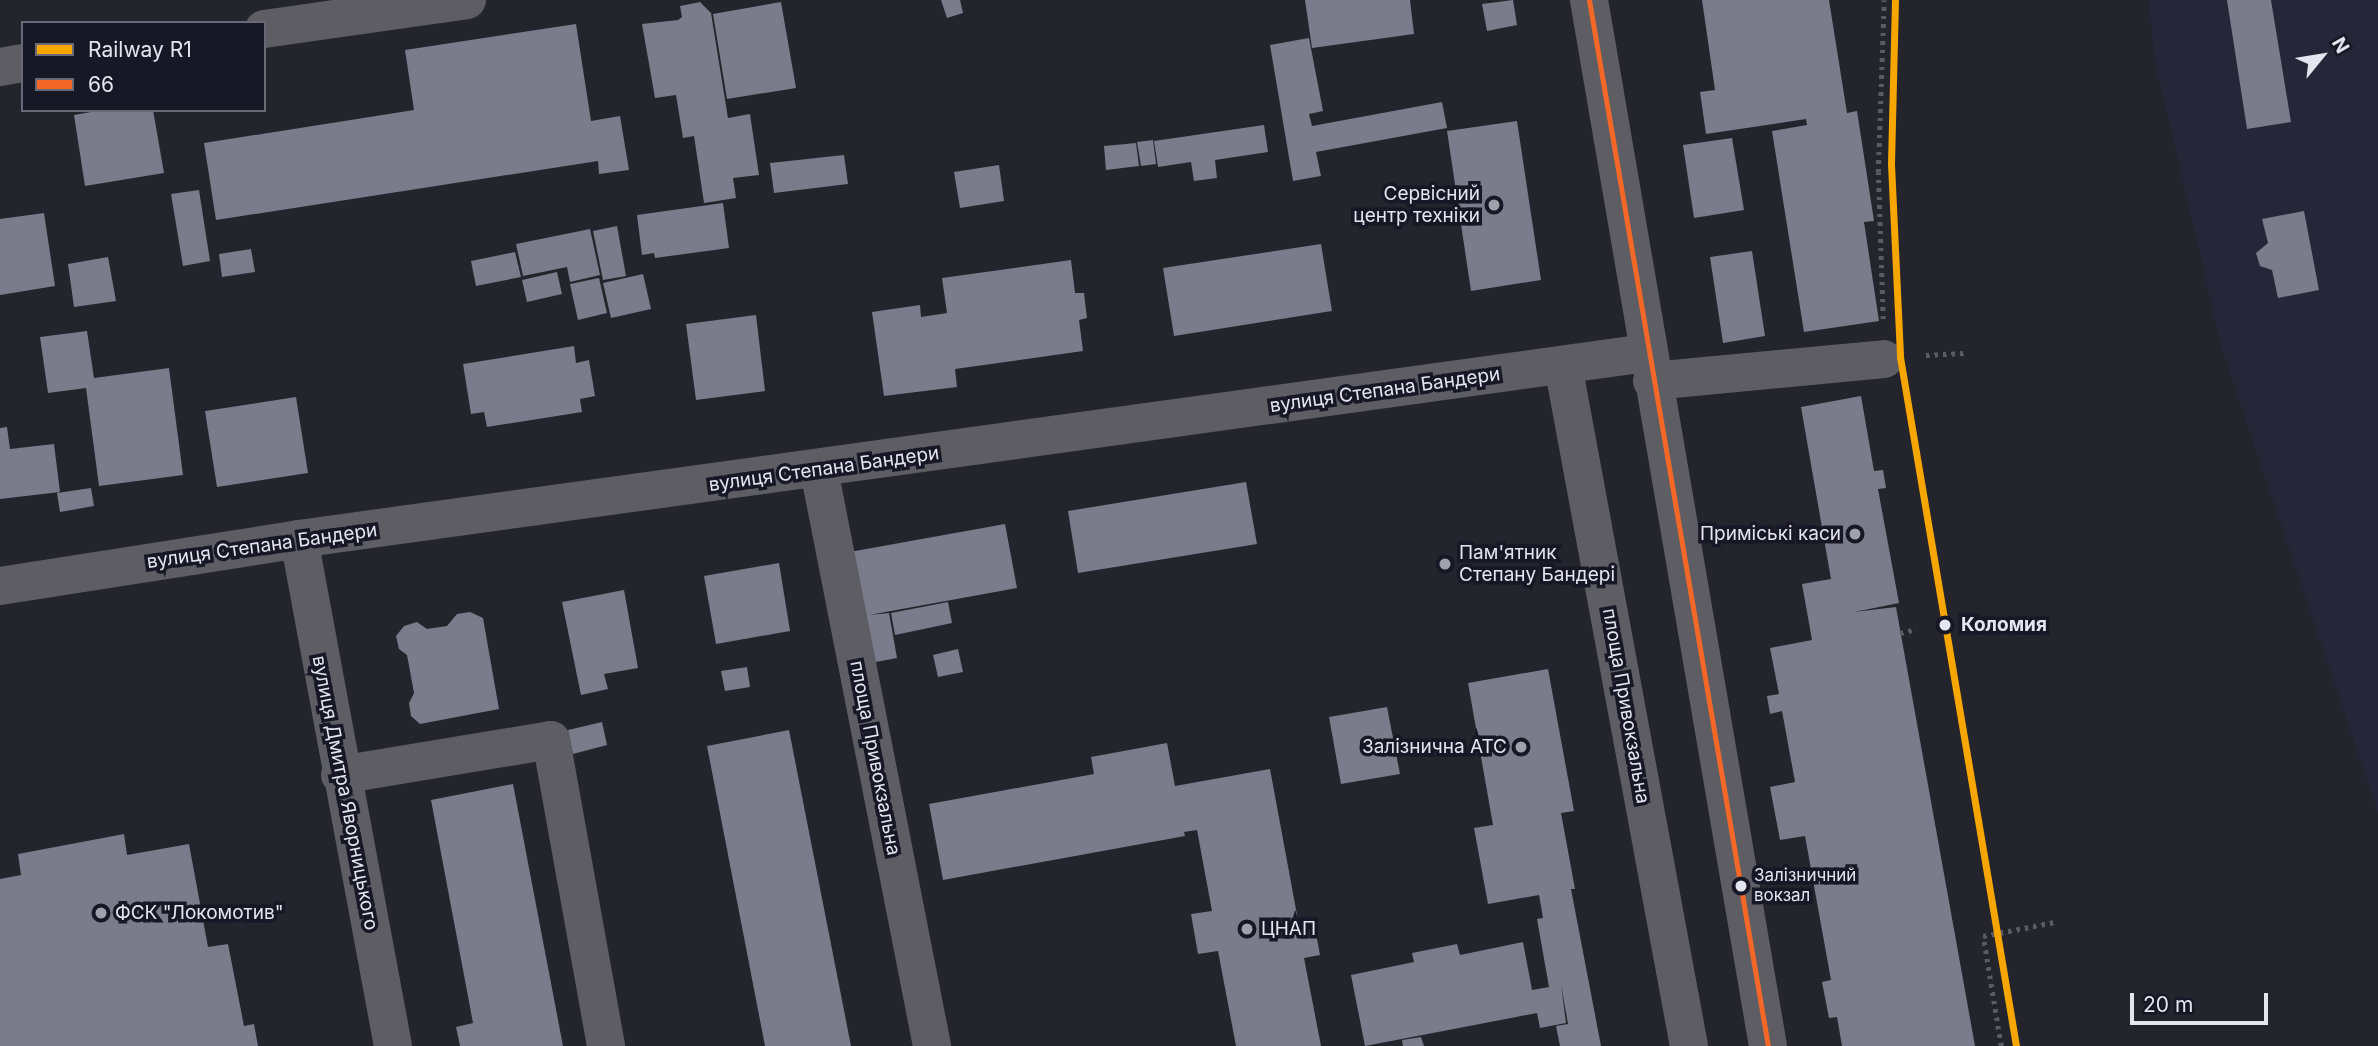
<!DOCTYPE html>
<html>
<head>
<meta charset="utf-8">
<style>
  body { margin:0 }
  #map { position:relative; width:2378px; height:1046px; overflow:hidden; background:#24242c; font-family:Inter,sans-serif }
  div>[style] { position:absolute }
  .built>* { inset:0; background:#252638 }
  .building>* { inset:0; background:#7a7b8b }
  .path>* { height:4.5px; margin-top:-2.25px; transform-origin:0; background:repeating-linear-gradient(90deg,#5b5b62 0 3.5px,transparent 0 8.5px) }
  .minor>* { height:38px; margin:-19px; padding:0 19px; transform-origin:19px; border-radius:19px; background:#5d5d63 }
  .bus-1>* { height:5px; margin:-2.5px; padding:0 2.5px; transform-origin:2.5px; border-radius:2.5px; background:#f36827 }
  .rail-1>* { height:7px; margin:-3.5px; padding:0 3.5px; transform-origin:3.5px; border-radius:3.5px; background:#f7a600 }
  .dots>* { width:19px; height:19px; translate:-50% -50%; box-sizing:border-box; border:4px solid #171725; border-radius:50% }
  span { translate:-50% -50%; white-space:nowrap; text-align:center; line-height:1.15; -webkit-text-stroke:7px #171725; paint-order:stroke }
  .bus-label { font-size:17px; color:#e4e5ef }
  .left { translate:0 -50%; text-align:left }
  .poi-label { font-size:19px; color:#e4e5ef }
  .right { translate:-100% -50%; text-align:right }
  .street-label { font-size:19px; color:#e4e5ef }
  .stop-label { font-size:19px; color:#e4e5ef; font-weight:700 }
  .legend { position:absolute; left:21px; top:21px; width:245px; height:91px; box-sizing:border-box; background:#171725; border:2px solid #696976; margin:0; padding:9px 12px; list-style:none; font-size:21px; color:#e4e5ef }
  .legend li { display:flex; align-items:center; gap:14px; height:35px }
  .legend b { width:35px; border:2px solid #696976 }
  .north { position:absolute; left:2287px; top:21px; width:70px; height:70px; -webkit-text-stroke:5px #171725; paint-order:stroke; rotate:60deg; font-size:19px; font-weight:700; line-height:28px; text-align:center; color:#e4e5ef }
  .north::after { content:''; display:block; margin:auto; width:24px; height:32px; background:#e4e5ef; clip-path:polygon(50% 0,100% 100%,50% 72%,0 100%) }
  .scale { position:absolute; left:2130px; top:993px; width:138px; height:32px; box-sizing:border-box; border:4px solid #e4e5ef; border-top:0; padding-left:9px; font-size:21px; line-height:24px; white-space:nowrap; color:#e4e5ef; -webkit-text-stroke:5px #171725; paint-order:stroke }
</style>
</head>
<body>
<div id="map">
  <div class="built">
    <div style="clip-path:polygon(2149px 0,2378px 0,2378px 813px,2222px 349px,2154px 57px)"></div>
  </div>
  <div class="building">
    <div style="clip-path:polygon(941px 0,960px 0,963px 13px,947px 18px)"></div>
    <div style="clip-path:polygon(1305px 0,1410px 0,1414px 34px,1312px 48px)"></div>
    <div style="clip-path:polygon(1513px 0,1517px 25px,1487px 31px,1482px 4px)"></div>
    <div style="clip-path:polygon(1702px 0,1829px 0,1847px 113px,1857px 111px,1874px 221px,1864px 222px,1879px 321px,1804px 332px,1772px 131px,1807px 125px,1806px 119px,1706px 134px,1700px 92px,1715px 90px)"></div>
    <div style="clip-path:polygon(2227px 0,2271px 0,2291px 122px,2247px 129px)"></div>
    <div style="clip-path:polygon(700px 2px,711px 13px,728px 118px,750px 114px,759px 175px,733px 178px,736px 198px,704px 203px,694px 136px,683px 138px,676px 95px,655px 98px,642px 24px,678px 20px,682px 17px,680px 6px)"></div>
    <div style="clip-path:polygon(781px 2px,796px 88px,727px 99px,713px 14px)"></div>
    <div style="clip-path:polygon(576px 24px,591px 121px,620px 116px,629px 170px,599px 174px,598px 161px,216px 220px,204px 143px,414px 110px,405px 50px)"></div>
    <div style="clip-path:polygon(1309px 38px,1323px 111px,1309px 114px,1312px 126px,1442px 102px,1447px 128px,1316px 152px,1321px 176px,1293px 181px,1270px 45px)"></div>
    <div style="clip-path:polygon(102px 110px,153px 110px,164px 173px,85px 186px,74px 115px)"></div>
    <div style="clip-path:polygon(1517px 121px,1541px 280px,1471px 291px,1447px 131px)"></div>
    <div style="clip-path:polygon(1264px 125px,1268px 152px,1215px 160px,1217px 178px,1194px 181px,1191px 162px,1158px 167px,1154px 141px)"></div>
    <div style="clip-path:polygon(1732px 138px,1744px 210px,1694px 218px,1683px 145px)"></div>
    <div style="clip-path:polygon(1153px 140px,1156px 164px,1141px 166px,1137px 142px)"></div>
    <div style="clip-path:polygon(1136px 143px,1139px 166px,1106px 170px,1104px 146px)"></div>
    <div style="clip-path:polygon(844px 155px,848px 184px,774px 193px,770px 163px)"></div>
    <div style="clip-path:polygon(999px 165px,1004px 201px,960px 208px,954px 172px)"></div>
    <div style="clip-path:polygon(199px 190px,210px 261px,183px 266px,171px 194px)"></div>
    <div style="clip-path:polygon(723px 203px,729px 248px,655px 258px,654px 253px,642px 255px,637px 215px)"></div>
    <div style="clip-path:polygon(2304px 211px,2319px 290px,2278px 298px,2272px 270px,2260px 266px,2256px 253px,2268px 243px,2262px 219px)"></div>
    <div style="clip-path:polygon(44px 213px,55px 286px,0 295px,0 219px)"></div>
    <div style="clip-path:polygon(617px 226px,626px 276px,603px 280px,593px 231px)"></div>
    <div style="clip-path:polygon(590px 229px,600px 275px,570px 282px,567px 267px,523px 276px,516px 244px)"></div>
    <div style="clip-path:polygon(1321px 244px,1332px 311px,1174px 336px,1163px 268px)"></div>
    <div style="clip-path:polygon(251px 249px,255px 272px,222px 277px,219px 254px)"></div>
    <div style="clip-path:polygon(1752px 251px,1765px 336px,1723px 343px,1710px 257px)"></div>
    <div style="clip-path:polygon(515px 252px,521px 277px,476px 286px,471px 261px)"></div>
    <div style="clip-path:polygon(108px 257px,116px 301px,74px 307px,68px 264px)"></div>
    <div style="clip-path:polygon(1071px 260px,1075px 293px,1084px 293px,1087px 318px,1079px 320px,1083px 351px,955px 369px,957px 387px,884px 396px,872px 312px,920px 305px,921px 317px,947px 313px,942px 278px)"></div>
    <div style="clip-path:polygon(557px 272px,562px 294px,527px 302px,522px 280px)"></div>
    <div style="clip-path:polygon(643px 274px,651px 309px,611px 318px,603px 283px)"></div>
    <div style="clip-path:polygon(599px 278px,607px 313px,578px 320px,570px 284px)"></div>
    <div style="clip-path:polygon(756px 315px,765px 391px,696px 400px,686px 324px)"></div>
    <div style="clip-path:polygon(87px 331px,94px 378px,169px 368px,183px 475px,99px 486px,86px 388px,48px 393px,40px 337px)"></div>
    <div style="clip-path:polygon(574px 346px,576px 363px,589px 360px,595px 396px,580px 399px,582px 412px,487px 427px,484px 412px,471px 414px,463px 364px)"></div>
    <div style="clip-path:polygon(1861px 396px,1874px 471px,1883px 470px,1886px 488px,1878px 489px,1899px 603px,1854px 612px,1896px 607px,1975px 1046px,1842px 1046px,1837px 1017px,1829px 1018px,1822px 982px,1831px 980px,1805px 836px,1780px 840px,1770px 787px,1795px 782px,1782px 711px,1770px 714px,1767px 696px,1779px 694px,1770px 648px,1812px 640px,1802px 584px,1831px 579px,1801px 407px)"></div>
    <div style="clip-path:polygon(296px 397px,308px 473px,217px 487px,205px 411px)"></div>
    <div style="clip-path:polygon(7px 427px,10px 449px,54px 444px,60px 492px,0 499px,0 428px)"></div>
    <div style="clip-path:polygon(1246px 482px,1257px 544px,1078px 573px,1068px 511px)"></div>
    <div style="clip-path:polygon(91px 488px,94px 506px,60px 512px,57px 493px)"></div>
    <div style="clip-path:polygon(1005px 524px,1017px 588px,869px 615px,889px 613px,897px 658px,865px 664px,844px 553px)"></div>
    <div style="clip-path:polygon(779px 563px,790px 631px,716px 644px,704px 576px)"></div>
    <div style="clip-path:polygon(624px 590px,638px 668px,604px 674px,608px 689px,581px 695px,562px 602px)"></div>
    <div style="clip-path:polygon(948px 602px,952px 623px,895px 635px,891px 613px)"></div>
    <div style="clip-path:polygon(470px 612px,483px 618px,499px 709px,420px 724px,411px 716px,409px 703px,414px 693px,407px 655px,399px 649px,396px 636px,404px 626px,417px 622px,427px 629px,447px 626px,457px 614px)"></div>
    <div style="clip-path:polygon(958px 649px,963px 672px,938px 677px,933px 655px)"></div>
    <div style="clip-path:polygon(747px 667px,750px 687px,725px 691px,721px 671px)"></div>
    <div style="clip-path:polygon(1548px 669px,1574px 811px,1561px 813px,1575px 889px,1571px 889px,1601px 1046px,1560px 1046px,1556px 1026px,1568px 1024px,1561px 984px,1566px 1023px,1540px 1028px,1537px 1013px,1365px 1046px,1351px 975px,1414px 962px,1412px 953px,1457px 944px,1460px 955px,1523px 942px,1532px 990px,1549px 987px,1537px 919px,1543px 918px,1539px 895px,1488px 904px,1474px 828px,1493px 825px,1468px 683px)"></div>
    <div style="clip-path:polygon(1387px 707px,1400px 774px,1341px 784px,1329px 717px)"></div>
    <div style="clip-path:polygon(602px 722px,607px 745px,573px 754px,568px 730px)"></div>
    <div style="clip-path:polygon(789px 730px,851px 1046px,765px 1046px,707px 746px)"></div>
    <div style="clip-path:polygon(1167px 743px,1175px 786px,1270px 769px,1300px 931px,1315px 928px,1320px 955px,1304px 958px,1321px 1046px,1236px 1046px,1218px 951px,1198px 954px,1191px 914px,1212px 911px,1197px 830px,1184px 832px,1185px 836px,943px 880px,929px 804px,1094px 774px,1091px 757px)"></div>
    <div style="clip-path:polygon(513px 784px,563px 1046px,460px 1046px,456px 1027px,473px 1023px,431px 800px)"></div>
    <div style="clip-path:polygon(124px 834px,127px 855px,189px 844px,208px 947px,228px 944px,244px 1026px,254px 1024px,258px 1046px,0 1046px,0 879px,21px 875px,18px 854px)"></div>
    <div style="clip-path:polygon(1421px 1037px,1424px 1046px,1403px 1046px,1402px 1040px)"></div>
  </div>
  <div class="path">
    <div style="left:1883px;top:319px;width:147px;rotate:-91.9deg"></div>
    <div style="left:1878px;top:172px;width:172px;rotate:-88deg"></div>
    <div style="left:1926px;top:355px;width:38px;rotate:-3deg"></div>
    <div style="left:1900px;top:633px;width:17px;rotate:-13deg"></div>
    <div style="left:2001px;top:1046px;width:111px;rotate:-99.3deg"></div>
    <div style="left:1983px;top:936px;width:73px;rotate:-11deg"></div>
  </div>
  <div class="minor">
    <div style="left:1589px;top:0;width:1061px;rotate:80.29deg"></div>
    <div style="left:264px;top:29px;width:205px;rotate:-8.1deg"></div>
    <div style="left:0;top:67px;width:23px;rotate:-10deg"></div>
    <div style="left:1563px;top:365px;width:693px;rotate:79.52deg"></div>
    <div style="left:1652px;top:381px;width:233px;rotate:-5.4deg"></div>
    <div style="left:819px;top:470px;width:587px;rotate:78.9deg"></div>
    <div style="left:299px;top:539px;width:516px;rotate:79.5deg"></div>
    <div style="left:0;top:586px;width:303px;rotate:-8.9deg"></div>
    <div style="left:299px;top:539px;width:1361px;rotate:-7.86deg"></div>
    <div style="left:340px;top:775px;width:214px;rotate:-9.4deg"></div>
    <div style="left:551px;top:740px;width:311px;rotate:79.8deg"></div>
  </div>
  <div class="bus-1">
    <div style="left:1589px;top:0;width:1061px;rotate:80.29deg"></div>
  </div>
  <div class="rail-1">
    <div style="left:1895px;top:0;width:164px;rotate:91.4deg"></div>
    <div style="left:1891px;top:164px;width:193px;rotate:87.3deg"></div>
    <div style="left:1900px;top:357px;width:699px;rotate:80.44deg"></div>
  </div>
  <div class="dots">
    <div style="left:1494px;top:205px;background:#a1a1ab"></div>
    <div style="left:1855px;top:534px;background:#a1a1ab"></div>
    <div style="left:1445px;top:564px;background:#a1a1ab"></div>
    <div style="left:1945px;top:625px;background:#e4e5ef"></div>
    <div style="left:1521px;top:747px;background:#a1a1ab"></div>
    <div style="left:1741px;top:886px;background:#e4e5ef"></div>
    <div style="left:101px;top:913px;background:#a1a1ab"></div>
    <div style="left:1247px;top:929px;background:#a1a1ab"></div>
  </div>
  <div class="bus-label">
    <span class="left" style="left:1754px;top:886px">Залізничний<br>вокзал</span>
  </div>
  <div class="poi-label">
    <span class="right" style="left:1480px;top:205px">Сервісний<br>центр техніки</span>
    <span class="right" style="left:1841px;top:534px">Приміські каси</span>
    <span class="left" style="left:1459px;top:564px">Пам'ятник<br>Степану Бандері</span>
    <span class="right" style="left:1507px;top:747px">Залізнична АТС</span>
    <span class="left" style="left:115px;top:913px">ФСК "Локомотив"</span>
    <span class="left" style="left:1261px;top:929px">ЦНАП</span>
  </div>
  <div class="street-label">
    <span style="left:1385px;top:390px;rotate:-8deg">вулиця Степана Бандери</span>
    <span style="left:824px;top:469px;rotate:-8deg">вулиця Степана Бандери</span>
    <span style="left:262px;top:546px;rotate:-8deg">вулиця Степана Бандери</span>
    <span style="left:1626px;top:706px;rotate:80deg">площа Привокзальна</span>
    <span style="left:875px;top:758px;rotate:79deg">площа Привокзальна</span>
    <span style="left:345px;top:793px;rotate:79deg">вулиця Дмитра Яворницького</span>
  </div>
  <div class="stop-label">
    <span class="left" style="left:1961px;top:625px">Коломия</span>
  </div>
  <ul class="legend">
  <li><b style="height:9px;background:#f7a600"></b>Railway R1</li>
  <li><b style="height:9px;background:#f36827"></b>66</li>
  </ul>
  <div class="north">N</div>
  <div class="scale">20 m</div>
</div>
</body>
</html>
